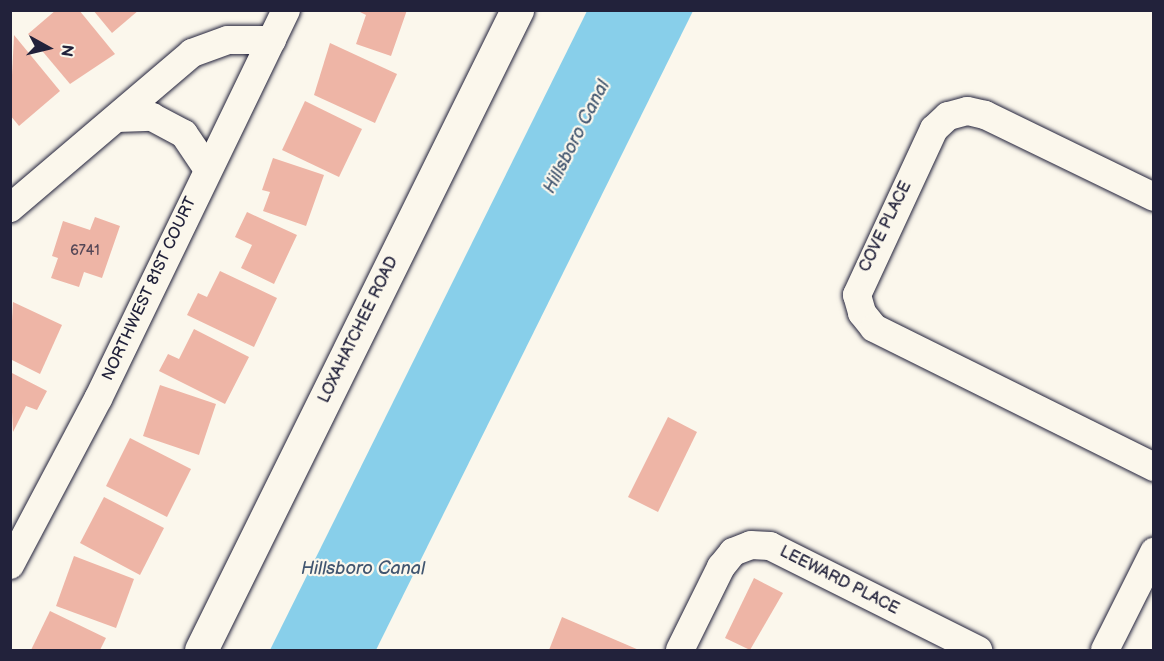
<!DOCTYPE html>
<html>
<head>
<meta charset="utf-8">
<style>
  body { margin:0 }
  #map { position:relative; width:1164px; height:661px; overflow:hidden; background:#fbf7ec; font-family:"Balsamiq Sans",sans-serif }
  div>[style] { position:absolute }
  .water>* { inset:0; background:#88cfea }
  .building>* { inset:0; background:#eeb5a6 }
  .roads { filter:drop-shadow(0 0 2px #22223b) drop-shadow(0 0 2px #22223b) }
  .minor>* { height:28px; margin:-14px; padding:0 14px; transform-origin:14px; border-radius:14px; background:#fbf7ec }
  .secondary>* { height:33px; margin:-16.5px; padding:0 16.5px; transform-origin:16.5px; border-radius:16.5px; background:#fbf7ec }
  span { translate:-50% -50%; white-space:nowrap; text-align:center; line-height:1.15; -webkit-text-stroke:4.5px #fbf7ec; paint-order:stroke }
  .number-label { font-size:14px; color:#554756 }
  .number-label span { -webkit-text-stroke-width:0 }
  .street-label { font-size:16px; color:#22223b }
  .water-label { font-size:18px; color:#415670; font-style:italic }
  .frame { position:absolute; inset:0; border:12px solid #22223b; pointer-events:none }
  .north { position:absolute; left:18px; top:18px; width:60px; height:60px; -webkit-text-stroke:4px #fbf7ec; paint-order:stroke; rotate:98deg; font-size:16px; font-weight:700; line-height:24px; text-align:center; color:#22223b }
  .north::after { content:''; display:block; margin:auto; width:21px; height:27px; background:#22223b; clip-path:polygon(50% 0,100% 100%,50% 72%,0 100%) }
</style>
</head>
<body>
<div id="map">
  <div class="water">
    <div style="clip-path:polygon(587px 11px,693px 11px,376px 650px,270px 650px)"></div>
  </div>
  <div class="building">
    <div style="clip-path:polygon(56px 10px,79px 10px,115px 54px,70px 84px,28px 34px)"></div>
    <div style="clip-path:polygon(93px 10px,139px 10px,112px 33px)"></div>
    <div style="clip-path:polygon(356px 10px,407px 10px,391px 56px,356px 44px,366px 15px)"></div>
    <div style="clip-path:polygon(14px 35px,60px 91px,19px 126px,10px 115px)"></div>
    <div style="clip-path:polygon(330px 43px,397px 74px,375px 123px,314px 95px)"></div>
    <div style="clip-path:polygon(305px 101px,362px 129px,339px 177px,282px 150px)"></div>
    <div style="clip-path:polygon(273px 158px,324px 175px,306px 226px,263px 211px,270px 192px,262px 190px)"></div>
    <div style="clip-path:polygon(247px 212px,297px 235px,274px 284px,241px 268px,252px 245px,235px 237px)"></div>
    <div style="clip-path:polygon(95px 217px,120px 226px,102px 278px,84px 272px,79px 287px,51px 278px,58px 258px,52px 256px,63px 221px,90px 230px)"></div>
    <div style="clip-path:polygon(220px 271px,277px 298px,254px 347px,187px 315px,198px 293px,207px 297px)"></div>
    <div style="clip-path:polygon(13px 302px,62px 325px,40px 374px,10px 359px)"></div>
    <div style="clip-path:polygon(194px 329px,249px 357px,225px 404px,159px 371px,168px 354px,179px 359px)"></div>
    <div style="clip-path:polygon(10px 372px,47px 391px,37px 410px,26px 406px,13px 432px)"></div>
    <div style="clip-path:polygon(160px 385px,216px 404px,199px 455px,143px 436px)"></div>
    <div style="clip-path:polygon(668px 417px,697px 432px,658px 512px,628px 497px)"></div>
    <div style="clip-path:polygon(130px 438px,191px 469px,167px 517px,106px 486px)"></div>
    <div style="clip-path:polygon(104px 497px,164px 528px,140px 575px,80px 543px)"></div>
    <div style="clip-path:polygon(74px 556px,134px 579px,116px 628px,56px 606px)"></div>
    <div style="clip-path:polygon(754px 578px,783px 593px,750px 650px,725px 638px)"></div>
    <div style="clip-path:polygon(50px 611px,106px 638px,100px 650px,31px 650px)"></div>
    <div style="clip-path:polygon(562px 617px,639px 650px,549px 650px)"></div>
  </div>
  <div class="roads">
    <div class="minor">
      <div style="left:117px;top:118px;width:35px;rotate:-2deg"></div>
      <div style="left:152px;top:117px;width:36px;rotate:28deg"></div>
      <div style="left:184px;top:134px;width:40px;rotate:56deg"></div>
      <div style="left:1154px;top:197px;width:188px;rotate:-154.1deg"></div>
      <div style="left:985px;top:115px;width:18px;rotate:-167deg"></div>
      <div style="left:967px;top:111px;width:20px;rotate:165deg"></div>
      <div style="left:948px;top:116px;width:19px;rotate:137deg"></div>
      <div style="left:934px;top:129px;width:183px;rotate:114.9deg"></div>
      <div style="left:857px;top:295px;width:19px;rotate:74deg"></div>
      <div style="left:862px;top:313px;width:19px;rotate:51deg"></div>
      <div style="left:874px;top:328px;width:313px;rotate:26.4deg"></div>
      <div style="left:10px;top:208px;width:239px;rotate:-40.4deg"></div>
      <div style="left:192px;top:53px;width:38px;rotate:-20deg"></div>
      <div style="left:228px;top:40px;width:44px"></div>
      <div style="left:10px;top:565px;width:188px;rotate:-62.1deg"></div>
      <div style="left:98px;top:399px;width:432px;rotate:-64.2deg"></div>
      <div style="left:680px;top:650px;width:93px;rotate:-63.7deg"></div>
      <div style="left:721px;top:567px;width:19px;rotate:-51deg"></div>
      <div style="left:733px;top:552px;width:19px;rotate:-21deg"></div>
      <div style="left:751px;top:545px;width:19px;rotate:3deg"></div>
      <div style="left:770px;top:546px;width:233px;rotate:26.6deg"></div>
      <div style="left:1105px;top:650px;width:110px;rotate:-63.4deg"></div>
    </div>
    <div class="secondary">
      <div style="left:201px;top:650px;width:714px;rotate:-63.72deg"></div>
    </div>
  </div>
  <div class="number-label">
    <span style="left:85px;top:251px">6741</span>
  </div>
  <div class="street-label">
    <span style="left:886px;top:227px;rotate:-64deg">COVE PLACE</span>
    <span style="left:150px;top:289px;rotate:-65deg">NORTHWEST 81ST COURT</span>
    <span style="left:359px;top:330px;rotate:-64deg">LOXAHATCHEE ROAD</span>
    <span style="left:839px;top:581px;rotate:27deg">LEEWARD PLACE</span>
  </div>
  <div class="water-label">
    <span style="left:577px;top:137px;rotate:-63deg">Hillsboro Canal</span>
    <span style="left:363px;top:569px">Hillsboro Canal</span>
  </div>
  <div class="frame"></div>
  <div class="north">N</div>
</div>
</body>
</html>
